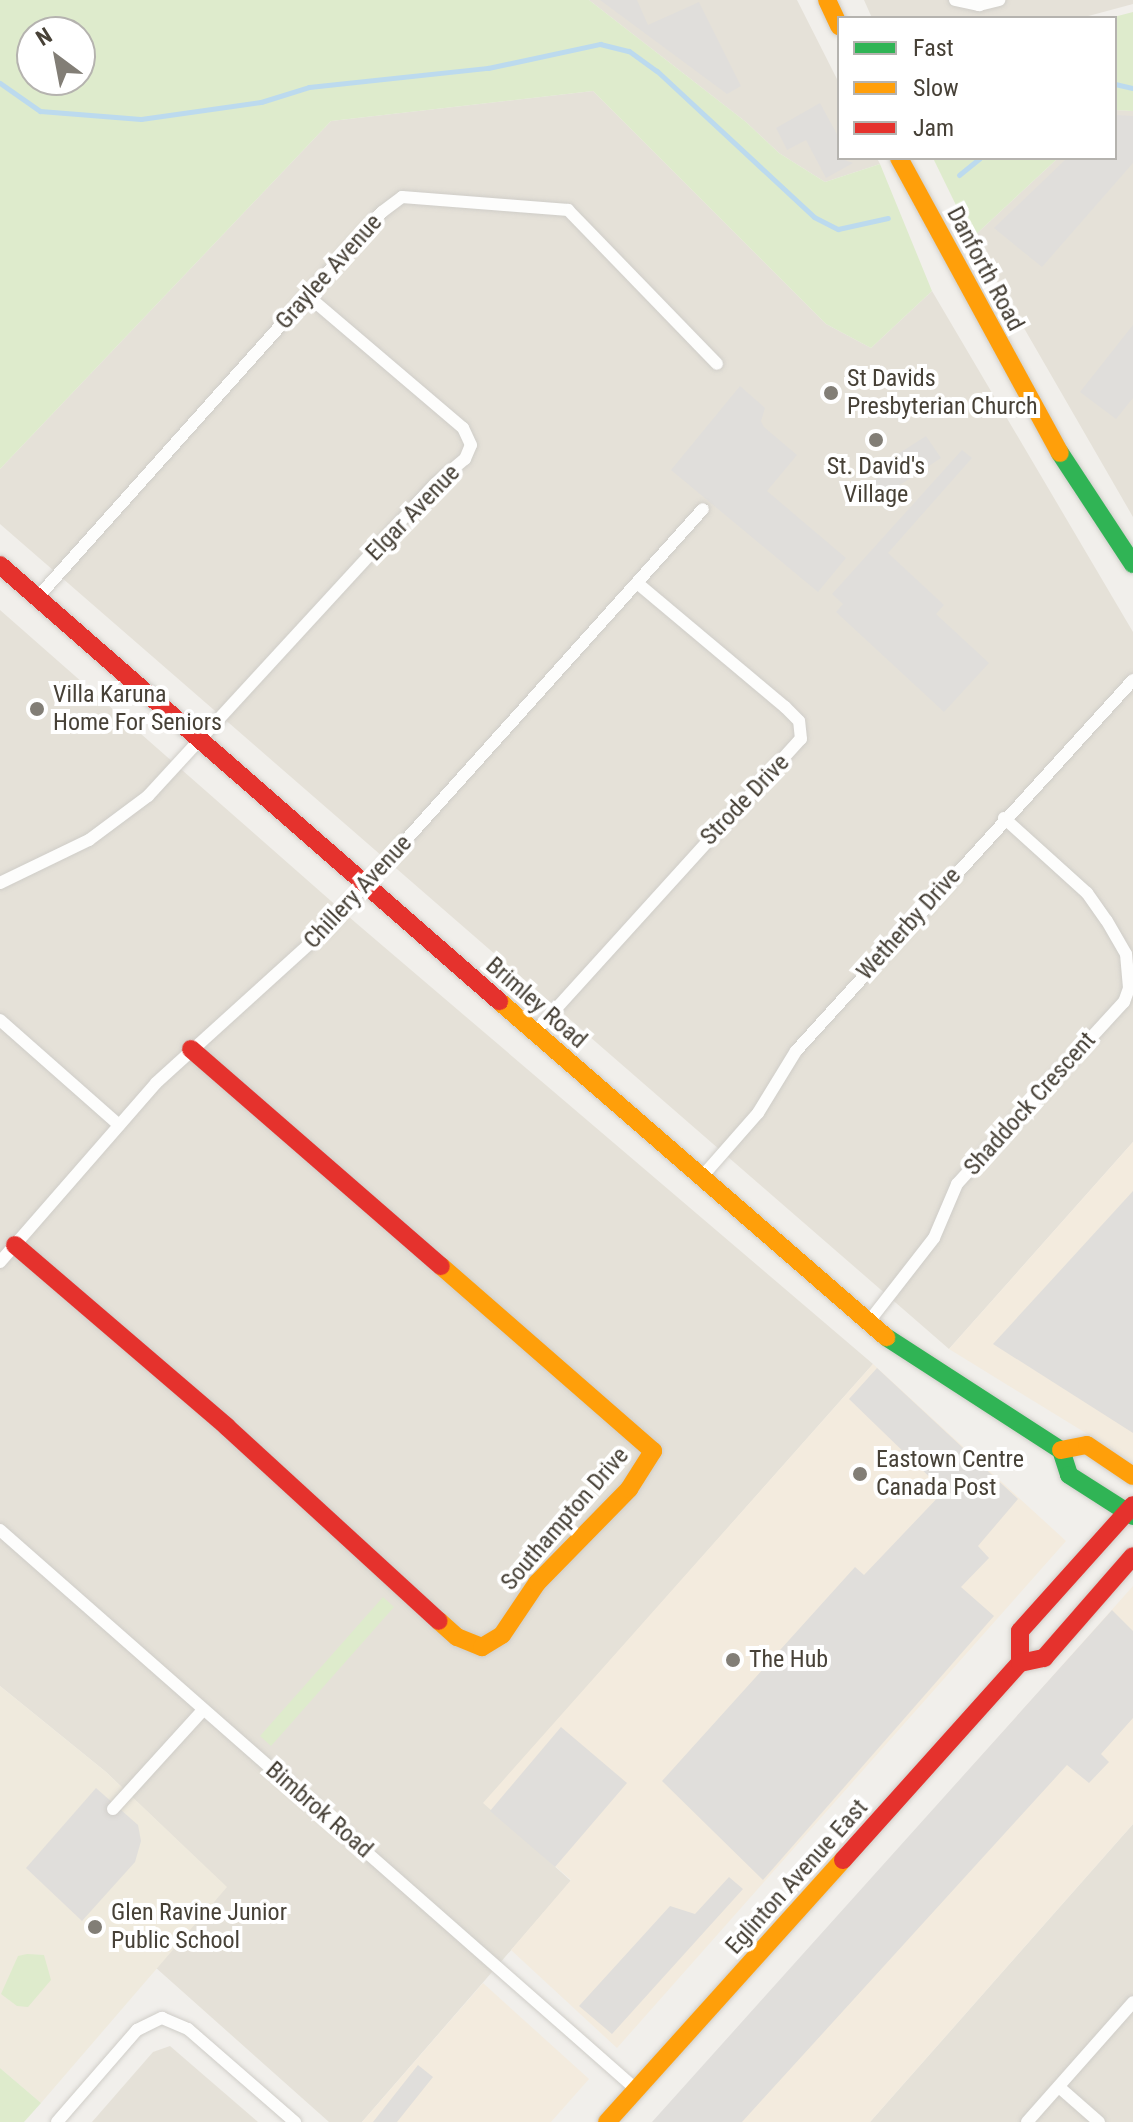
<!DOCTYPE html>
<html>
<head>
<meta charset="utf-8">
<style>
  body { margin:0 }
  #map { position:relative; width:1133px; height:2122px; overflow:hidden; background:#f1efeb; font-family:"Roboto Condensed",sans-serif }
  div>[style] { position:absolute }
  .residential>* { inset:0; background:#e5e1d8 }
  .commercial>* { inset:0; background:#f3ebde }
  .education>* { inset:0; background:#efeadd }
  .green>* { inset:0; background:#deebcc }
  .parking>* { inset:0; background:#e0dedb }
  .stream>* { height:5px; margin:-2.5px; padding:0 2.5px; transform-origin:2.5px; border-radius:2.5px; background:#bcdaee }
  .roads { filter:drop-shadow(0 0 2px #cfcdc8) drop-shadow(0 0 2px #cfcdc8) }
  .street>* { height:12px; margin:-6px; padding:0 6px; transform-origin:6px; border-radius:6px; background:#fdfdfc }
  .fast>* { height:18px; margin:-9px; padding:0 9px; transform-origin:9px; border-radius:9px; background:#30b455 }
  .slow>* { height:18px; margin:-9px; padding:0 9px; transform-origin:9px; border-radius:9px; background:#ff9f0a }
  .jam>* { height:18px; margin:-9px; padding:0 9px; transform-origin:9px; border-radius:9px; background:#e5322d }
  .dots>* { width:22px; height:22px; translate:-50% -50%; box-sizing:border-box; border:4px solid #fff; border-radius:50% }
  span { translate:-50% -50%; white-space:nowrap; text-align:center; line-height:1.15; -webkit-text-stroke:8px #fff; paint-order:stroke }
  .street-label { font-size:24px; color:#474137 }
  .poi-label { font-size:24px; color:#474137 }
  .left { translate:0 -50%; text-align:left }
  .legend { position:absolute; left:837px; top:16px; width:280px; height:144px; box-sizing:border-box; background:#fff; border:2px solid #b5b3af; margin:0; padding:10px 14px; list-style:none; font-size:24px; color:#474137 }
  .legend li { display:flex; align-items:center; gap:16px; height:40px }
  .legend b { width:40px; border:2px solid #b5b3af }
  .north { position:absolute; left:16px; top:16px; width:80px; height:80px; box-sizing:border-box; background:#fff; border:2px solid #b5b3af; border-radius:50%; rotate:328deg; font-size:22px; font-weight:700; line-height:32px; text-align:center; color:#474137 }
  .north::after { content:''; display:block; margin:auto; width:28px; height:36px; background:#827e76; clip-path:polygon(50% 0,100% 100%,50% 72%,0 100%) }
</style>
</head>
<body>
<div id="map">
  <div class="residential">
    <div style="clip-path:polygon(589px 0,797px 0,839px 83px,839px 158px,877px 158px,880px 164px,825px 182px,779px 153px,746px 122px)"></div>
    <div style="clip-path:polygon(864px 0,1133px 0,1133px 4px,1081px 18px,872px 18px)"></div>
    <div style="clip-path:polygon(593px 91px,826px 324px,871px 348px,932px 291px,1133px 632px,1133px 1142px,949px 1349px,0 524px,0 469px,331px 121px)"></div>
    <div style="clip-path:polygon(1115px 110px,1133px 111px,1133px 517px,972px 238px,1058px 158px,1115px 158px)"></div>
    <div style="clip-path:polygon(0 610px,356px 923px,873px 1364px,484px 1803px,571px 1881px,362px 2122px,329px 2122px,155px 1967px,226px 1887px,106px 1772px,0 1686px)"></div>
    <div style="clip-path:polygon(1133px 1824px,1133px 2122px,870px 2122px)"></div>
    <div style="clip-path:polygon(170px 2046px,258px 2122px,92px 2122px,153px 2052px)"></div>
  </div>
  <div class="commercial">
    <div style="clip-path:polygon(1133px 1142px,1133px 1462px,949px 1349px)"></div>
    <div style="clip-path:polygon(873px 1364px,1066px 1541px,617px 2048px,511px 1950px,571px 1880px,483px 1803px)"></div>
    <div style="clip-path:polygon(1133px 1586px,1133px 1824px,870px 2122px,655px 2122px)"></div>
    <div style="clip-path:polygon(483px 1983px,589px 2079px,551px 2122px,362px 2122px)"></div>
  </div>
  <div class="education">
    <div style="clip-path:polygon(0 1686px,106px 1772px,227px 1887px,41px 2103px,0 2068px)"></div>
  </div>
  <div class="green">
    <div style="clip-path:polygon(evenodd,0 0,589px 0,746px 122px,779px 153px,825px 182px,880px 164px,932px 291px,871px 348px,826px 324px,593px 91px,331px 121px,0 469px,0 0,32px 32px,80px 32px,80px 80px,32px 80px,32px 32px)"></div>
    <div style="clip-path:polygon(1133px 12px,1133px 111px,1115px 110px,1115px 18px,1110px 18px)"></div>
    <div style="clip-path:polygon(933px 158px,1058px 158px,972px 238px)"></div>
    <div style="clip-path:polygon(383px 1597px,394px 1607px,271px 1746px,260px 1736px)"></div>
    <div style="clip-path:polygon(27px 1954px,44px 1955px,51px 1980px,28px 2007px,17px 2006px,1px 1994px,18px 1956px)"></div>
    <div style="clip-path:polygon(0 2068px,41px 2103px,24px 2122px,0 2122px)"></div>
  </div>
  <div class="parking">
    <div style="clip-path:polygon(600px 0,637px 0,648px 25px,699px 2px,741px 86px,727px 94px)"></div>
    <div style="clip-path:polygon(820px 103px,839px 138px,839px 158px,853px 163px,826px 178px,806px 140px,787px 150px,776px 128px)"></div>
    <div style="clip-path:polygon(1115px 115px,1133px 116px,1133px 163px,1042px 267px,994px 228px,1067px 158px,1115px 158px)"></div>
    <div style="clip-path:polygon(1133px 325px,1133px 398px,1116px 419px,1080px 392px)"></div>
    <div style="clip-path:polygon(740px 386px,765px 408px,761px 421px,764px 427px,797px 455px,767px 491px,846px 558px,818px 592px,671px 470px)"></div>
    <div style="clip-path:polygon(926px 436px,941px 458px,880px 498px,870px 483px,902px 461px,898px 454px)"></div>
    <div style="clip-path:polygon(962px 450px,972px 458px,888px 553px,944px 605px,936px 614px,989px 663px,944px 712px,836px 612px,843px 604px,832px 594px)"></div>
    <div style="clip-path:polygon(1133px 1191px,1133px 1433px,993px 1344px)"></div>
    <div style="clip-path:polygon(877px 1368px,1018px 1499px,978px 1546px,989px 1558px,961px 1587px,994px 1616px,763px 1880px,662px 1781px,855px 1567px,864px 1575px,944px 1491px,849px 1399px)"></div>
    <div style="clip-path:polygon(1112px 1610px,1133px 1631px,1133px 1718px,1101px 1754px,1109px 1762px,1089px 1783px,1067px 1765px,742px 2122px,652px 2122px)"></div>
    <div style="clip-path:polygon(561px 1727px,627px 1783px,555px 1867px,490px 1811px)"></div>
    <div style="clip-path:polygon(96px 1788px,138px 1825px,141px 1841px,135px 1862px,82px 1921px,26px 1868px)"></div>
    <div style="clip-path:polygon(729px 1877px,743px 1889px,612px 2034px,579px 2006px,670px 1906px,695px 1914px)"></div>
    <div style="clip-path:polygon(418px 2065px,433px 2077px,397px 2122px,373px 2122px)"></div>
  </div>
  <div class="stream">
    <div style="left:0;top:83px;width:49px;rotate:35deg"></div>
    <div style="left:40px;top:111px;width:101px;rotate:4.5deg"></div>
    <div style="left:141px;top:119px;width:121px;rotate:-8.1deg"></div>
    <div style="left:261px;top:102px;width:50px;rotate:-17.4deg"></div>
    <div style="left:309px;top:87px;width:180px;rotate:-6.1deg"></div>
    <div style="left:488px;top:68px;width:115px;rotate:-12.1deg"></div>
    <div style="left:600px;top:44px;width:30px;rotate:14deg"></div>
    <div style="left:629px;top:51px;width:34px;rotate:36deg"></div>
    <div style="left:657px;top:71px;width:214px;rotate:42.9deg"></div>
    <div style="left:814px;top:217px;width:27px;rotate:27deg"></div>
    <div style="left:838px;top:229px;width:51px;rotate:-12.4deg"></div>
    <div style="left:1115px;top:84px;width:18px;rotate:13deg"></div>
    <div style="left:959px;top:175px;width:27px;rotate:-39deg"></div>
  </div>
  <div class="roads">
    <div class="street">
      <div style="left:955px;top:0;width:25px;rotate:12deg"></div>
      <div style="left:979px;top:5px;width:21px;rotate:-14deg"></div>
      <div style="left:37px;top:598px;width:518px;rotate:-48.21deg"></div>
      <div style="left:382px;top:212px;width:25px;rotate:-37deg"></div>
      <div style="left:402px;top:197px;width:167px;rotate:4.5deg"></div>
      <div style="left:568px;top:210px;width:214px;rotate:45.9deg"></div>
      <div style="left:0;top:883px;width:99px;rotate:-25.8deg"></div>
      <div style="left:89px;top:840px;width:74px;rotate:-36.7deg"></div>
      <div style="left:148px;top:796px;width:424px;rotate:-47.4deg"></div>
      <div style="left:435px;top:484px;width:39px;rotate:-40deg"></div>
      <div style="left:465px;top:459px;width:15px;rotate:-67deg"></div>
      <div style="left:471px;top:445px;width:19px;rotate:-115deg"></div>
      <div style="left:463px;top:428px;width:204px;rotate:-139.6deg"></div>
      <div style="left:0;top:1020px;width:159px;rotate:41.4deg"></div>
      <div style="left:534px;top:1033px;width:397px;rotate:-47.8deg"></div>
      <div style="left:801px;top:739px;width:18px;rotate:-96deg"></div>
      <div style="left:799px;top:721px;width:20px;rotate:-135deg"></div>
      <div style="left:785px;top:707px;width:193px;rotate:-140deg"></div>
      <div style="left:700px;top:1179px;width:88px;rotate:-48.7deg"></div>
      <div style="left:758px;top:1113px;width:73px;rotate:-58.5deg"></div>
      <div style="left:796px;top:1051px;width:501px;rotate:-47.75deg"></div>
      <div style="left:0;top:1262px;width:237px;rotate:-48.9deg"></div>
      <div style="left:156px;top:1083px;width:229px;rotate:-42.2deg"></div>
      <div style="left:326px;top:929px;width:564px;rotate:-48.09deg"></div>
      <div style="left:867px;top:1324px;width:109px;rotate:-52.1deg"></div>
      <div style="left:934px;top:1238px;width:59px;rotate:-66.9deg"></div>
      <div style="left:957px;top:1184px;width:247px;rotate:-47.5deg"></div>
      <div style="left:1124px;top:1002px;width:15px;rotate:-70deg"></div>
      <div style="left:1129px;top:988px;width:34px;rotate:-95deg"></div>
      <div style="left:1126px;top:954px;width:39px;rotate:-120deg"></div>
      <div style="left:1106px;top:920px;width:33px;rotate:-125deg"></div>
      <div style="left:1087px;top:893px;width:112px;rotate:-137.9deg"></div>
      <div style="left:0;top:1530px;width:848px;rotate:41.32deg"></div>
      <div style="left:113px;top:1809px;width:134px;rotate:-47.7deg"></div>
      <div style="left:1059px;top:2087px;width:53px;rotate:41.2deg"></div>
      <div style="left:57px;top:2122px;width:122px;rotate:-49deg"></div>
      <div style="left:137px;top:2030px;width:28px;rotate:-26deg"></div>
      <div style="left:162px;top:2018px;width:28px;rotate:23deg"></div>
      <div style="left:188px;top:2029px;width:142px;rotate:41deg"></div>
      <div style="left:1027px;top:2122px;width:160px;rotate:-48.5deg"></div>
    </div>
    <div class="fast">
      <div style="left:1060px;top:453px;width:133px;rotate:56.7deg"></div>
      <div style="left:886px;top:1337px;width:208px;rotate:32.9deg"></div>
      <div style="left:1061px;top:1450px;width:26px;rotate:72deg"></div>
      <div style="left:1069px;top:1475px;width:76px;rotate:32.6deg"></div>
    </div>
    <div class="slow">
      <div style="left:827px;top:0;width:29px;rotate:65deg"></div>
      <div style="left:899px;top:158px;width:336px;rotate:61.4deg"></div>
      <div style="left:499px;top:1001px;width:513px;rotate:40.97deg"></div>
      <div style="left:1061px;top:1450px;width:26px;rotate:-11deg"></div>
      <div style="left:1087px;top:1445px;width:55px;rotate:34deg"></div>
      <div style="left:439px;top:1621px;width:24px;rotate:42deg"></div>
      <div style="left:457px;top:1637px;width:27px;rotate:22deg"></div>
      <div style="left:482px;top:1647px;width:23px;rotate:-31deg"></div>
      <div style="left:502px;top:1635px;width:63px;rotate:-56.1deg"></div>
      <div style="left:537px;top:1583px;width:132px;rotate:-45.6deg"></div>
      <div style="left:629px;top:1489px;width:45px;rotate:-57.7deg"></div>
      <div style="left:653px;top:1451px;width:281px;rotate:-138.9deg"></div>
      <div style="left:607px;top:2122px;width:353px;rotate:-48deg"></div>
    </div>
    <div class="jam">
      <div style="left:0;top:565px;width:663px;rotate:41.15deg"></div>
      <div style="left:191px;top:1049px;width:331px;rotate:41deg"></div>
      <div style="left:15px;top:1245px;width:279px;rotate:40.6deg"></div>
      <div style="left:227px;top:1427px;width:287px;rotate:42.5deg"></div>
      <div style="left:1020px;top:1663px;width:32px;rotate:-90deg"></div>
      <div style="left:1020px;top:1631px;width:169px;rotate:-48.1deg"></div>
      <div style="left:843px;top:1860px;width:265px;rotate:-48.1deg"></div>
      <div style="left:1020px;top:1663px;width:25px;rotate:-12deg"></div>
      <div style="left:1044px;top:1658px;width:135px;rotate:-48.9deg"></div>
    </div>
  </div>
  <div class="dots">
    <div style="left:831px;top:393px;background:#827e76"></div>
    <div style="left:876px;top:440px;background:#827e76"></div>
    <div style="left:37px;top:709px;background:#827e76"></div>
    <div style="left:860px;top:1474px;background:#827e76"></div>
    <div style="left:733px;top:1660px;background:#827e76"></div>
    <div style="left:95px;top:1927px;background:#827e76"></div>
  </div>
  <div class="street-label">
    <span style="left:985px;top:269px;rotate:62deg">Danforth Road</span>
    <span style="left:329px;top:272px;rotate:-48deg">Graylee Avenue</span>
    <span style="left:413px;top:513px;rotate:-46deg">Elgar Avenue</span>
    <span style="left:745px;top:800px;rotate:-46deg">Strode Drive</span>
    <span style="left:358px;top:892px;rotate:-47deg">Chillery Avenue</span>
    <span style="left:909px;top:924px;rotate:-48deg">Wetherby Drive</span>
    <span style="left:536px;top:1003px;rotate:41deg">Brimley Road</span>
    <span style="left:1030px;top:1104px;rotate:-48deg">Shaddock Crescent</span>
    <span style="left:565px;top:1519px;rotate:-49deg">Southampton Drive</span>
    <span style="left:319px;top:1810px;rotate:41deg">Bimbrok Road</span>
    <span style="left:797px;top:1877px;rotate:-48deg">Eglinton Avenue East</span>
  </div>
  <div class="poi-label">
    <span class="left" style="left:847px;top:393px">St Davids<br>Presbyterian Church</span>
    <span style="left:876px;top:481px">St. David's<br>Village</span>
    <span class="left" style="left:53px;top:709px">Villa Karuna<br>Home For Seniors</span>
    <span class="left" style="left:876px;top:1474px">Eastown Centre<br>Canada Post</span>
    <span class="left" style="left:749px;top:1660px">The Hub</span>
    <span class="left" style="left:111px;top:1927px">Glen Ravine Junior<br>Public School</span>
  </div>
  <ul class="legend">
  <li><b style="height:10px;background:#30b455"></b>Fast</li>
  <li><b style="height:10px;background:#ff9f0a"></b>Slow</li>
  <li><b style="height:10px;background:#e5322d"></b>Jam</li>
  </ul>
  <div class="north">N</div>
</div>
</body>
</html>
